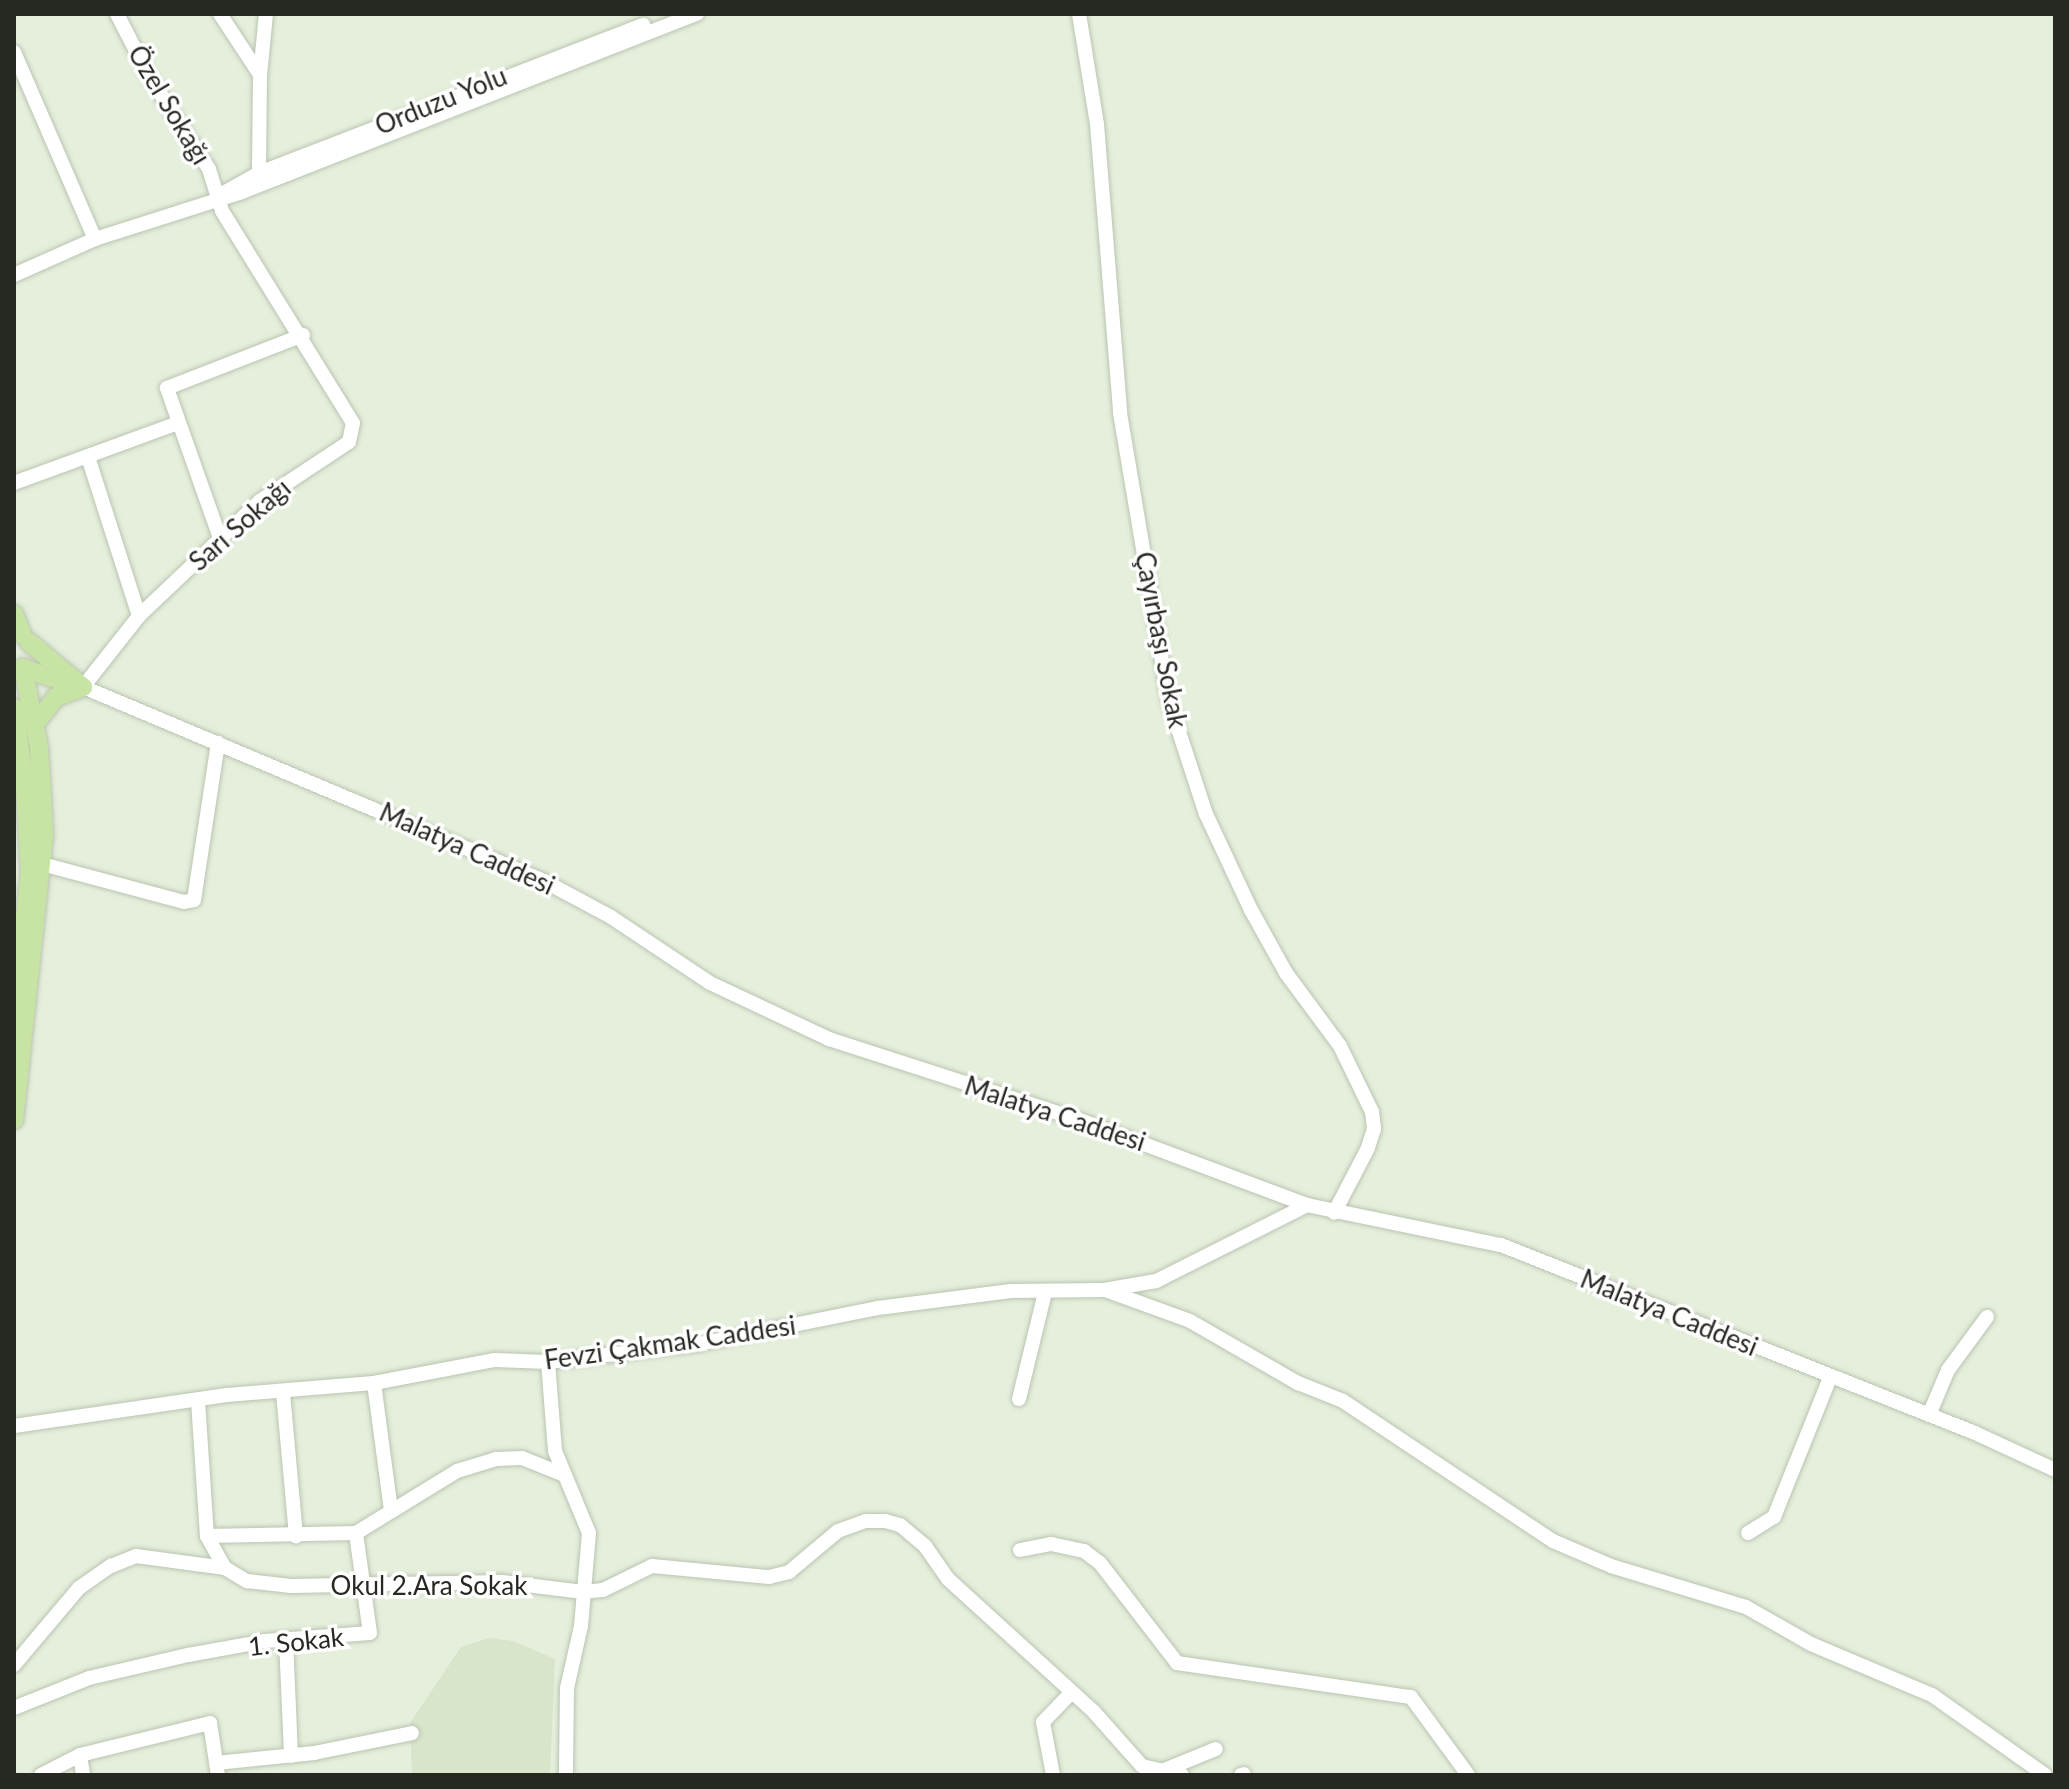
<!DOCTYPE html>
<html>
<head>
<meta charset="utf-8">
<style>
  body { margin:0 }
  #map { position:relative; width:2069px; height:1789px; overflow:hidden; background:#e5efdc; font-family:Lato,sans-serif }
  div>[style] { position:absolute }
  .built>* { inset:0; background:#d8e5cb }
  .roads { filter:drop-shadow(0 0 2px #bac4b1) drop-shadow(0 0 2px #bac4b1) }
  .minor>* { height:14px; margin:-7px; padding:0 7px; transform-origin:7px; border-radius:7px; background:#fff }
  .major>* { height:18px; margin:-9px; padding:0 9px; transform-origin:9px; border-radius:9px; background:#c8e4a4 }
  span { translate:-50% -50%; white-space:nowrap; text-align:center; line-height:1.15; -webkit-text-stroke:7px #fff; paint-order:stroke }
  .street-label { font-size:26px; color:#262922 }
  .frame { position:absolute; inset:0; border:16px solid #262922; pointer-events:none }
</style>
</head>
<body>
<div id="map">
  <div class="built">
    <div style="clip-path:polygon(489px 1638px,513px 1641px,555px 1659px,550px 1775px,412px 1775px,410px 1723px,461px 1647px)"></div>
  </div>
  <div class="roads">
    <div class="minor">
      <div style="left:117px;top:14px;width:70px;rotate:62.7deg"></div>
      <div style="left:149px;top:76px;width:111px;rotate:57.2deg"></div>
      <div style="left:209px;top:169px;width:44px;rotate:72.8deg"></div>
      <div style="left:222px;top:211px;width:249px;rotate:58.3deg"></div>
      <div style="left:353px;top:423px;width:19px;rotate:102deg"></div>
      <div style="left:349px;top:442px;width:107px;rotate:146.5deg"></div>
      <div style="left:260px;top:501px;width:167px;rotate:136.5deg"></div>
      <div style="left:139px;top:616px;width:90px;rotate:128.3deg"></div>
      <div style="left:83px;top:687px;width:500px;rotate:22.82deg"></div>
      <div style="left:544px;top:881px;width:76px;rotate:28.2deg"></div>
      <div style="left:611px;top:917px;width:119px;rotate:33.7deg"></div>
      <div style="left:710px;top:983px;width:132px;rotate:25.2deg"></div>
      <div style="left:829px;top:1039px;width:261px;rotate:17.9deg"></div>
      <div style="left:1077px;top:1119px;width:246px;rotate:20.5deg"></div>
      <div style="left:1307px;top:1205px;width:198px;rotate:11.7deg"></div>
      <div style="left:1501px;top:1245px;width:510px;rotate:21.63deg"></div>
      <div style="left:1975px;top:1433px;width:88px;rotate:24.8deg"></div>
      <div style="left:220px;top:14px;width:73px;rotate:56.7deg"></div>
      <div style="left:260px;top:75px;width:98px;rotate:90.6deg"></div>
      <div style="left:1079px;top:14px;width:111px;rotate:80.7deg"></div>
      <div style="left:1097px;top:124px;width:290px;rotate:85.4deg"></div>
      <div style="left:1120px;top:413px;width:289px;rotate:80.4deg"></div>
      <div style="left:1168px;top:698px;width:122px;rotate:71.9deg"></div>
      <div style="left:1206px;top:814px;width:106px;rotate:64.9deg"></div>
      <div style="left:1251px;top:910px;width:72px;rotate:60.9deg"></div>
      <div style="left:1286px;top:973px;width:91px;rotate:53.5deg"></div>
      <div style="left:1340px;top:1046px;width:73px;rotate:64.1deg"></div>
      <div style="left:1372px;top:1112px;width:17px;rotate:83deg"></div>
      <div style="left:1374px;top:1129px;width:20px;rotate:108deg"></div>
      <div style="left:1368px;top:1148px;width:73px;rotate:117.6deg"></div>
      <div style="left:14px;top:52px;width:204px;rotate:66.6deg"></div>
      <div style="left:260px;top:75px;width:61px;rotate:-84.4deg"></div>
      <div style="left:225px;top:192px;width:39px;rotate:-29deg"></div>
      <div style="left:259px;top:173px;width:412px;rotate:-21.1deg"></div>
      <div style="left:14px;top:275px;width:89px;rotate:-24deg"></div>
      <div style="left:95px;top:239px;width:154px;rotate:-17.7deg"></div>
      <div style="left:242px;top:192px;width:489px;rotate:-21.4deg"></div>
      <div style="left:88px;top:457px;width:167px;rotate:72.2deg"></div>
      <div style="left:14px;top:483px;width:175px;rotate:-20.1deg"></div>
      <div style="left:220px;top:538px;width:159px;rotate:-109.5deg"></div>
      <div style="left:167px;top:388px;width:146px;rotate:-21.3deg"></div>
      <div style="left:42px;top:864px;width:147px;rotate:15deg"></div>
      <div style="left:184px;top:902px;width:10px;rotate:-11deg"></div>
      <div style="left:194px;top:900px;width:159px;rotate:-81.3deg"></div>
      <div style="left:1105px;top:1290px;width:90px;rotate:20deg"></div>
      <div style="left:1190px;top:1321px;width:125px;rotate:29.9deg"></div>
      <div style="left:1298px;top:1383px;width:48px;rotate:21.8deg"></div>
      <div style="left:1343px;top:1401px;width:252px;rotate:33.7deg"></div>
      <div style="left:1553px;top:1541px;width:63px;rotate:23.3deg"></div>
      <div style="left:1611px;top:1566px;width:141px;rotate:16.9deg"></div>
      <div style="left:1746px;top:1607px;width:75px;rotate:29.6deg"></div>
      <div style="left:1811px;top:1644px;width:131px;rotate:22.9deg"></div>
      <div style="left:1932px;top:1695px;width:138px;rotate:35.3deg"></div>
      <div style="left:548px;top:1362px;width:89px;rotate:85.5deg"></div>
      <div style="left:555px;top:1451px;width:89px;rotate:67.5deg"></div>
      <div style="left:589px;top:1533px;width:93px;rotate:94.9deg"></div>
      <div style="left:581px;top:1626px;width:64px;rotate:102.7deg"></div>
      <div style="left:567px;top:1688px;width:87px;rotate:90.7deg"></div>
      <div style="left:374px;top:1383px;width:129px;rotate:82.4deg"></div>
      <div style="left:283px;top:1393px;width:144px;rotate:84.8deg"></div>
      <div style="left:1019px;top:1399px;width:110px;rotate:-76.3deg"></div>
      <div style="left:198px;top:1401px;width:135px;rotate:86.2deg"></div>
      <div style="left:207px;top:1536px;width:37px;rotate:61deg"></div>
      <div style="left:225px;top:1568px;width:26px;rotate:31deg"></div>
      <div style="left:247px;top:1581px;width:44px;rotate:6.5deg"></div>
      <div style="left:291px;top:1586px;width:211px;rotate:-1.1deg"></div>
      <div style="left:502px;top:1582px;width:82px;rotate:7deg"></div>
      <div style="left:583px;top:1592px;width:20px;rotate:-6deg"></div>
      <div style="left:603px;top:1590px;width:55px;rotate:-26.1deg"></div>
      <div style="left:652px;top:1566px;width:118px;rotate:5.4deg"></div>
      <div style="left:769px;top:1577px;width:21px;rotate:-14deg"></div>
      <div style="left:789px;top:1572px;width:64px;rotate:-39.9deg"></div>
      <div style="left:838px;top:1531px;width:30px;rotate:-20deg"></div>
      <div style="left:866px;top:1521px;width:19px"></div>
      <div style="left:885px;top:1521px;width:16px;rotate:15deg"></div>
      <div style="left:900px;top:1525px;width:33px;rotate:40deg"></div>
      <div style="left:925px;top:1546px;width:40px;rotate:55.1deg"></div>
      <div style="left:948px;top:1579px;width:197px;rotate:42.3deg"></div>
      <div style="left:1094px;top:1712px;width:72px;rotate:48.4deg"></div>
      <div style="left:1142px;top:1766px;width:41px;rotate:12.7deg"></div>
      <div style="left:1929px;top:1415px;width:49px;rotate:-67.1deg"></div>
      <div style="left:1948px;top:1370px;width:66px;rotate:-53.7deg"></div>
      <div style="left:14px;top:1426px;width:215px;rotate:-8.3deg"></div>
      <div style="left:227px;top:1395px;width:147px;rotate:-4.7deg"></div>
      <div style="left:374px;top:1383px;width:123px;rotate:-10.8deg"></div>
      <div style="left:495px;top:1360px;width:53px;rotate:2.2deg"></div>
      <div style="left:548px;top:1362px;width:152px;rotate:-6.8deg"></div>
      <div style="left:699px;top:1344px;width:183px;rotate:-11.4deg"></div>
      <div style="left:878px;top:1308px;width:134px;rotate:-7.3deg"></div>
      <div style="left:1011px;top:1291px;width:93px;rotate:-0.6deg"></div>
      <div style="left:1104px;top:1290px;width:53px;rotate:-9.8deg"></div>
      <div style="left:1156px;top:1281px;width:169px;rotate:-26.7deg"></div>
      <div style="left:1748px;top:1533px;width:31px;rotate:-32deg"></div>
      <div style="left:1774px;top:1517px;width:150px;rotate:-68.1deg"></div>
      <div style="left:207px;top:1536px;width:149px;rotate:-1.2deg"></div>
      <div style="left:356px;top:1533px;width:119px;rotate:-31.5deg"></div>
      <div style="left:457px;top:1471px;width:41px;rotate:-17.1deg"></div>
      <div style="left:496px;top:1459px;width:26px;rotate:-2deg"></div>
      <div style="left:522px;top:1458px;width:43px;rotate:21.8deg"></div>
      <div style="left:1020px;top:1550px;width:32px;rotate:-11deg"></div>
      <div style="left:1051px;top:1544px;width:34px;rotate:12deg"></div>
      <div style="left:1084px;top:1551px;width:20px;rotate:37deg"></div>
      <div style="left:1100px;top:1563px;width:126px;rotate:52.4deg"></div>
      <div style="left:1177px;top:1663px;width:236px;rotate:8.3deg"></div>
      <div style="left:1411px;top:1697px;width:97px;rotate:53.8deg"></div>
      <div style="left:286px;top:1640px;width:116px;rotate:87.5deg"></div>
      <div style="left:14px;top:1665px;width:101px;rotate:-49.8deg"></div>
      <div style="left:79px;top:1588px;width:39px;rotate:-35deg"></div>
      <div style="left:111px;top:1566px;width:27px;rotate:-22deg"></div>
      <div style="left:136px;top:1556px;width:90px;rotate:7.7deg"></div>
      <div style="left:14px;top:1708px;width:81px;rotate:-21.8deg"></div>
      <div style="left:89px;top:1678px;width:102px;rotate:-13.1deg"></div>
      <div style="left:188px;top:1655px;width:78px;rotate:-10.3deg"></div>
      <div style="left:265px;top:1641px;width:105px;rotate:-4.4deg"></div>
      <div style="left:370px;top:1633px;width:101px;rotate:-98deg"></div>
      <div style="left:80px;top:1755px;width:20px;rotate:81deg"></div>
      <div style="left:216px;top:1763px;width:99px;rotate:-5.8deg"></div>
      <div style="left:314px;top:1753px;width:100px;rotate:-11.5deg"></div>
      <div style="left:1162px;top:1771px;width:58px;rotate:-22.2deg"></div>
      <div style="left:41px;top:1775px;width:44px;rotate:-27.1deg"></div>
      <div style="left:80px;top:1755px;width:134px;rotate:-13.8deg"></div>
      <div style="left:210px;top:1723px;width:53px;rotate:81.3deg"></div>
      <div style="left:1053px;top:1775px;width:54px;rotate:-100.7deg"></div>
      <div style="left:1043px;top:1722px;width:40px;rotate:-46deg"></div>
      <div style="left:1241px;top:1775px;width:3px;rotate:-18deg"></div>
    </div>
    <div class="major">
      <div style="left:14px;top:614px;width:22px;rotate:68deg"></div>
      <div style="left:29px;top:642px;width:70px;rotate:39.8deg"></div>
      <div style="left:23px;top:668px;width:54px;rotate:18.4deg"></div>
      <div style="left:14px;top:708px;width:79px;rotate:82deg"></div>
      <div style="left:25px;top:786px;width:86px;rotate:86.7deg"></div>
      <div style="left:30px;top:872px;width:140px;rotate:96.6deg"></div>
      <div style="left:35px;top:724px;width:34px;rotate:-52deg"></div>
      <div style="left:56px;top:697px;width:29px;rotate:-20deg"></div>
      <div style="left:14px;top:1120px;width:288px;rotate:-84deg"></div>
      <div style="left:44px;top:834px;width:86px;rotate:-93.3deg"></div>
      <div style="left:39px;top:748px;width:82px;rotate:-101.3deg"></div>
    </div>
  </div>
  <div class="street-label">
    <span style="left:441px;top:101px;rotate:-22deg">Orduzu Yolu</span>
    <span style="left:169px;top:105px;rotate:59deg">Özel Sokağı</span>
    <span style="left:240px;top:525px;rotate:-41deg">Sarı Sokağı</span>
    <span style="left:1161px;top:640px;rotate:79deg">Çayırbaşı Sokak</span>
    <span style="left:467px;top:849px;rotate:24deg">Malatya Caddesi</span>
    <span style="left:1055px;top:1114px;rotate:18deg">Malatya Caddesi</span>
    <span style="left:1669px;top:1313px;rotate:22deg">Malatya Caddesi</span>
    <span style="left:670px;top:1343px;rotate:-8deg">Fevzi Çakmak Caddesi</span>
    <span style="left:429px;top:1586px">Okul 2.Ara Sokak</span>
    <span style="left:296px;top:1642px;rotate:-6deg">1. Sokak</span>
  </div>
  <div class="frame"></div>
</div>
</body>
</html>
